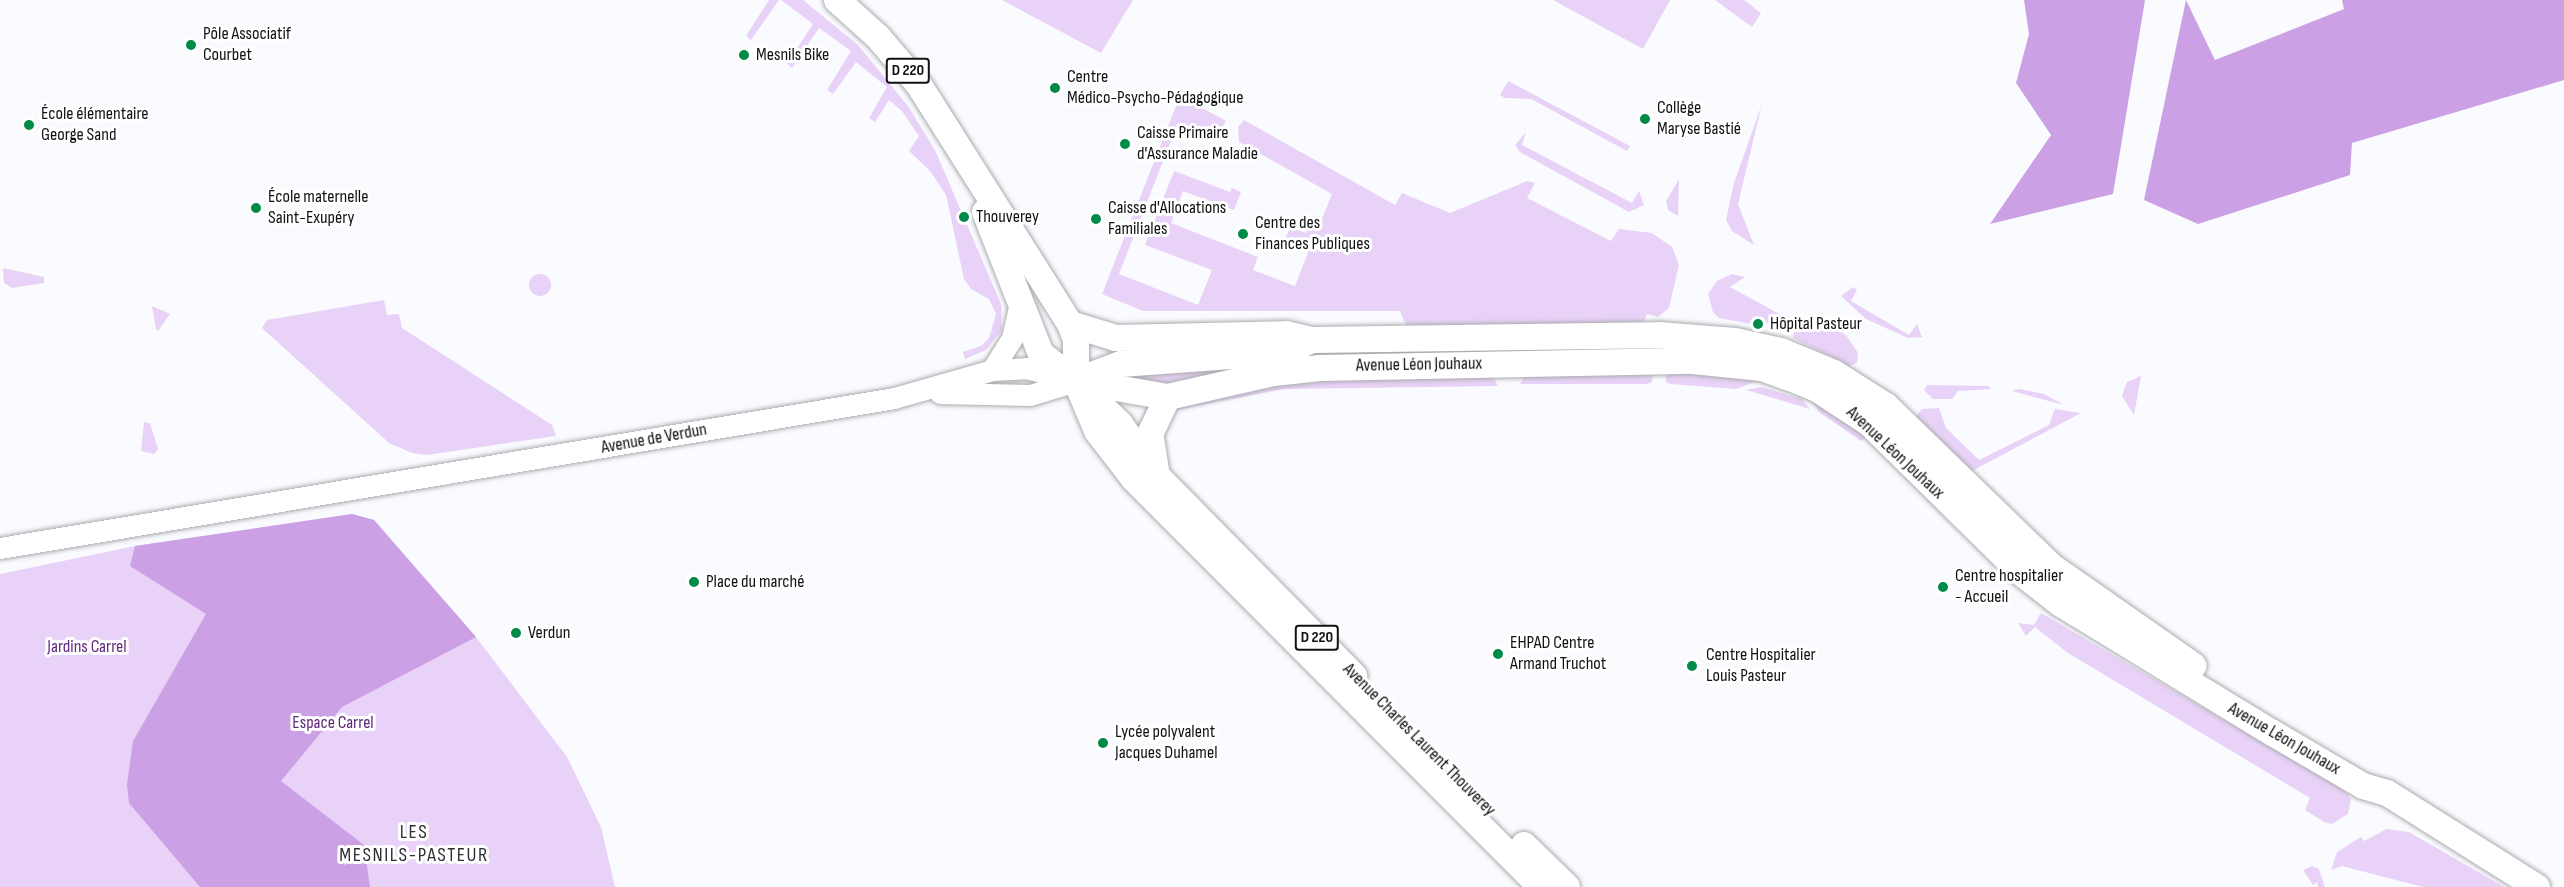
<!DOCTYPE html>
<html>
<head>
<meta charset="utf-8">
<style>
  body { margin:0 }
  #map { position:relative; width:2564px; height:887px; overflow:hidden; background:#fafbfe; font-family:"Sofia Sans Condensed",sans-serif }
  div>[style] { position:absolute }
  .green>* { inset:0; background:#e9d2f7 }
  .round { border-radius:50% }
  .forest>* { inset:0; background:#cca0e5 }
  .roads { filter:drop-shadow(0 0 2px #aaacb0) drop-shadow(0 0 2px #aaacb0) }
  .minor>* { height:21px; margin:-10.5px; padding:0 10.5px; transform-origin:10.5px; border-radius:10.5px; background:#fff }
  .major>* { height:26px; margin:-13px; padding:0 13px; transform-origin:13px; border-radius:13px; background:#fff }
  .dots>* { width:16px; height:16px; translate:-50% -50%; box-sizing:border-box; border:3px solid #fff; border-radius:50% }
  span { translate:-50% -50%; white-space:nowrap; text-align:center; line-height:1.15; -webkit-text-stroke:6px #fff; paint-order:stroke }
  .shield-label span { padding:2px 4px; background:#fff; border:2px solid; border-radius:4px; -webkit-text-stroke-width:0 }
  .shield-label { font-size:16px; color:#101112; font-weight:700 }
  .poi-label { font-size:18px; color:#101112 }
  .left { translate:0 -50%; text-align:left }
  .street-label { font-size:18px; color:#101112 }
  .park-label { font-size:18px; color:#612a7b }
  .neighbourhood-label { font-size:20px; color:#2e3034; letter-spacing:1.5px }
</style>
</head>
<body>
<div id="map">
  <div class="green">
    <div style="clip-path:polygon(769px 0,779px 0,751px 40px,746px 36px)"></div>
    <div style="clip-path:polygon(781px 0,803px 0,858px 45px,908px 106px,935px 150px,1001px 304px,1002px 330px,986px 350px,965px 359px,963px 352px,981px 346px,989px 338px,996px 314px,989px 299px,971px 289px,964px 279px,946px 195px,931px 172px,909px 151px,919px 136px,902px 111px,889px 100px,875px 122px,869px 118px,887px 87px,856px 62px,833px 94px,827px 90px,851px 51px,819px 28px,792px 68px,787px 64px,813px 24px)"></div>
    <div style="clip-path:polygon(1002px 0,1133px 0,1101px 53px)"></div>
    <div style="clip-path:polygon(1553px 0,1670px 0,1643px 49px)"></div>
    <div style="clip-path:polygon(1715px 0,1744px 0,1761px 13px,1752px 27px)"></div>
    <div style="clip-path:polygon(1508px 81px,1630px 146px,1627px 151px,1531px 99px,1505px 98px,1500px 95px)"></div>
    <div style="clip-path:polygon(1180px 96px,1226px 121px,1221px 129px,1204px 132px,1178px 123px,1119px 274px,1198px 305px,1212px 270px,1145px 245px,1174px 171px,1230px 192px,1232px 188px,1241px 192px,1234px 210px,1183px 191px,1171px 223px,1258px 257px,1253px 270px,1295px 286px,1309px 250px,1285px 240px,1290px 227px,1306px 233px,1312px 216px,1322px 219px,1332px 194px,1239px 142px,1238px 127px,1244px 120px,1395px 205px,1402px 193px,1450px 213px,1527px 181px,1535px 183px,1527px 198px,1611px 241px,1619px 229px,1652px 233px,1672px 247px,1679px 265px,1669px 308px,1658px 317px,1647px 314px,1642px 326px,1406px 325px,1400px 311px,1143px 311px,1102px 294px)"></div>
    <div style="clip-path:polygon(1762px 104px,1738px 204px,1754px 245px,1732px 231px,1726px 220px,1734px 183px)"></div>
    <div style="clip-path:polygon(1526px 132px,1522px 145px,1632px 203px,1639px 191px,1644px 205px,1629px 212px,1520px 152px,1515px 145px)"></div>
    <div style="clip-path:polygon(1679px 179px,1678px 216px,1668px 210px,1666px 201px)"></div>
    <div style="clip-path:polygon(3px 268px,44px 277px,44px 283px,12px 288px,4px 283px)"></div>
    <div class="round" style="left:529px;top:274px;width:22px;height:22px"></div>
    <div style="clip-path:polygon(1732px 274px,1745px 277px,1730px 287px,1811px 331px,1823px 322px,1846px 335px,1858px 353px,1857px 363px,1849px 366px,1793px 338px,1794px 331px,1754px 319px,1751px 324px,1719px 318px,1713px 312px,1708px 294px,1717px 281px)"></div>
    <div style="clip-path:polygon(1853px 287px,1857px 290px,1851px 301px,1909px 335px,1917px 324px,1922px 337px,1908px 338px,1866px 319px,1841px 296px)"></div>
    <div style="clip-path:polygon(384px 300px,387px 315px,399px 314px,402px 328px,552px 425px,556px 436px,427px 455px,412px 453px,389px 443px,262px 328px,267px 320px)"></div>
    <div style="clip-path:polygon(152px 306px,170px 314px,158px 331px,156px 329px)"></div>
    <div style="clip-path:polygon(1653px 343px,1654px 353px,1177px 385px,1136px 383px,1130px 371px,1312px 352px)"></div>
    <div style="clip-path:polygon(1653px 370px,1652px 382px,1647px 384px,1520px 384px,1524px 377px)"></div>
    <div style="clip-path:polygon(1666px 370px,1763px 379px,1736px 389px,1670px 384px,1666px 382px)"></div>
    <div style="clip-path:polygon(1493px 376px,1498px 386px,1284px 389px,1167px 412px,1172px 407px,1296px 377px)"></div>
    <div style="clip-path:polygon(2141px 376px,2134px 415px,2122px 396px,2127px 382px)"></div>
    <div style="clip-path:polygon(1927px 385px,1989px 386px,1991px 389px,1958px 391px,1952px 399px,1933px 399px,1924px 390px)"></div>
    <div style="clip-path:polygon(1761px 387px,1802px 399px,1810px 409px,1746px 390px)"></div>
    <div style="clip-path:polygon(2019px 389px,2044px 394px,2064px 405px,2012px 391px)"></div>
    <div style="clip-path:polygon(1808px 396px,1870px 435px,1861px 441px,1819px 412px)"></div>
    <div style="clip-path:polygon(1939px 408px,1946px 428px,1979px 460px,2049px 425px,2055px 409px,2081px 413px,1972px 471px,1916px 416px,1922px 409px)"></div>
    <div style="clip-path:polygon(144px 422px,150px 423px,158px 449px,154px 454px,141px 451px)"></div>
    <div style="clip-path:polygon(352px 514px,374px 520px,476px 637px,567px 757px,601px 827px,615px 887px,0 887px,0 574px,135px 546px)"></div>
    <div style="clip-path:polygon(2041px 613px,2344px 790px,2351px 799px,2348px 814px,2332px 824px,2324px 822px,2305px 810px,2310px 798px,2068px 653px,2035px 627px,2026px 636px,2018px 623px,2034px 625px)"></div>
    <div style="clip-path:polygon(2387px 829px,2409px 832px,2504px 887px,2423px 887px,2342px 866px,2331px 870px,2337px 852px,2361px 837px,2364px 841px)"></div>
    <div style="clip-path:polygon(2312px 866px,2319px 869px,2325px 887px,2318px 887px,2317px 882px,2313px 885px,2303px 870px)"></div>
  </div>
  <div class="forest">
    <div style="clip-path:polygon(2024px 0,2145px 0,2113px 194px,1990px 224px,2051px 135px,2016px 83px,2029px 34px)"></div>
    <div style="clip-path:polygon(2186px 0,2215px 60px,2344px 9px,2342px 0,2564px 0,2564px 80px,2352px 143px,2350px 175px,2198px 224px,2144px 200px)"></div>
    <div style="clip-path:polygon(352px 514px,374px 520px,476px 637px,342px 707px,281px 781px,364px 845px,370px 887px,200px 887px,129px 803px,127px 784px,133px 741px,206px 614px,130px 566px,135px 546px)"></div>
  </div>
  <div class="roads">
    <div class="minor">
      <div style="left:992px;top:370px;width:38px;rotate:-58deg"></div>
      <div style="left:1012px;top:338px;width:37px;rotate:-77deg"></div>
      <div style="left:940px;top:393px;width:90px;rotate:1.3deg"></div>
      <div style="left:1030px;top:395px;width:48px;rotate:-16.9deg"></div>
      <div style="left:0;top:548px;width:906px;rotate:-9.52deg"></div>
      <div style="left:894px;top:398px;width:102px;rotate:-15.9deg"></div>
      <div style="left:992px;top:370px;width:34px;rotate:-3deg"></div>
      <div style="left:1026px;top:368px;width:49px;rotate:14.3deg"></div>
    </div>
    <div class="major">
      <div style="left:837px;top:0;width:55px;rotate:42.1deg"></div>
      <div style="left:878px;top:37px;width:63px;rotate:49.5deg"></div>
      <div style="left:919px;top:85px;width:283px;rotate:57.7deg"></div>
      <div style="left:1070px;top:324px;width:17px;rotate:69deg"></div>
      <div style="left:1076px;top:340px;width:41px;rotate:90deg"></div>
      <div style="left:1076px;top:381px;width:54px;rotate:67.2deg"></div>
      <div style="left:1097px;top:431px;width:61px;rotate:52.4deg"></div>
      <div style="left:1134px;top:479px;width:576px;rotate:45.07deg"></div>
      <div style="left:985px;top:212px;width:153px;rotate:68.5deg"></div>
      <div style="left:1041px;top:354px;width:44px;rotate:37.6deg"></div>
      <div style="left:1076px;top:381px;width:62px;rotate:44.3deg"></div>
      <div style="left:1120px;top:424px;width:64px;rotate:54.6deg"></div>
      <div style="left:1157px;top:476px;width:281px;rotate:45.4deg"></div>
      <div style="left:1070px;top:324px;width:48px;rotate:16.9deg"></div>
      <div style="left:1116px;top:338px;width:170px;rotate:-1.3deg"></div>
      <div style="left:1286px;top:334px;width:28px;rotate:13deg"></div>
      <div style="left:1313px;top:340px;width:346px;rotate:-0.8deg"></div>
      <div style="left:1659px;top:335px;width:76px;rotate:4.5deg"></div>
      <div style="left:1735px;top:341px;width:47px;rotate:12.3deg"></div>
      <div style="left:1781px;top:351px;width:57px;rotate:22.5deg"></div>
      <div style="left:1834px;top:373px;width:62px;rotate:32.4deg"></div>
      <div style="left:1886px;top:406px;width:230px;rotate:44.1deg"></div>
      <div style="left:2051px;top:566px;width:174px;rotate:35deg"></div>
      <div style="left:1076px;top:381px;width:93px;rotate:9.9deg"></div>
      <div style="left:1168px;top:397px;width:109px;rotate:-12.8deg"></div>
      <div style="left:1274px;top:373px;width:46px;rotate:-6.2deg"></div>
      <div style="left:1320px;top:368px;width:373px;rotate:-1.1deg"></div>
      <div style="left:1693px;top:361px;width:69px;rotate:5.8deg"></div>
      <div style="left:1762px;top:368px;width:30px;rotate:20deg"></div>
      <div style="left:1790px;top:378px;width:29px;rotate:22deg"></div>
      <div style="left:1817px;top:389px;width:62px;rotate:33.2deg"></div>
      <div style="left:1869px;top:423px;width:212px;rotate:44.6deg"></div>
      <div style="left:2020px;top:572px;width:52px;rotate:38deg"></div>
      <div style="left:2061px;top:604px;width:246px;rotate:31.4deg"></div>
      <div style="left:2271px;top:732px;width:107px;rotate:30.4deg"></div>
      <div style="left:2363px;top:786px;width:25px;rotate:16deg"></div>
      <div style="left:2387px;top:793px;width:177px;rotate:32.1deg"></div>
      <div style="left:1076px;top:381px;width:48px;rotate:-20.7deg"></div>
      <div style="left:1121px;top:364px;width:166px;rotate:-4.1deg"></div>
      <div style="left:1287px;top:352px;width:25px;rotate:-26deg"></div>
      <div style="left:1156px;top:470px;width:36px;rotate:-99deg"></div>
      <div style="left:1150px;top:434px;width:41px;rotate:-64.1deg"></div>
      <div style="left:1524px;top:845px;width:60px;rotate:44.3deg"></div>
    </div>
  </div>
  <div class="dots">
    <div style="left:191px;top:45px;background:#008a47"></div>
    <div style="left:744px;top:55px;background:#008a47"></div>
    <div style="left:1055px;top:88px;background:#008a47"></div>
    <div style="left:1645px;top:119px;background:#008a47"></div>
    <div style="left:29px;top:125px;background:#008a47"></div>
    <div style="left:1125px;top:144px;background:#008a47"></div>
    <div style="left:256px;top:208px;background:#008a47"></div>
    <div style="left:964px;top:217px;background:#008a47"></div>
    <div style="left:1096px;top:219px;background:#008a47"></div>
    <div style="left:1243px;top:234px;background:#008a47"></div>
    <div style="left:1758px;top:324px;background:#008a47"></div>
    <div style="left:694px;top:582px;background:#008a47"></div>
    <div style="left:1943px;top:587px;background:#008a47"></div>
    <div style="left:516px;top:633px;background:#008a47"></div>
    <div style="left:1498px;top:654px;background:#008a47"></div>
    <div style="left:1692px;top:666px;background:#008a47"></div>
    <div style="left:1103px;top:743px;background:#008a47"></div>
  </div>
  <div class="shield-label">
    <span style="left:908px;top:71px">D 220</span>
    <span style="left:1317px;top:638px">D 220</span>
  </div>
  <div class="poi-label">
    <span class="left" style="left:203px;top:45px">Pôle Associatif<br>Courbet</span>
    <span class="left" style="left:756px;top:55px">Mesnils Bike</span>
    <span class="left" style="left:1067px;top:88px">Centre<br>Médico-Psycho-Pédagogique</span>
    <span class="left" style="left:1657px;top:119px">Collège<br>Maryse Bastié</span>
    <span class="left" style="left:41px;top:125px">École élémentaire<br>George Sand</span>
    <span class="left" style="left:1137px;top:144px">Caisse Primaire<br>d'Assurance Maladie</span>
    <span class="left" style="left:268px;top:208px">École maternelle<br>Saint-Exupéry</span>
    <span class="left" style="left:1108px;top:219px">Caisse d'Allocations<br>Familiales</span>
    <span class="left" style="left:976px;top:217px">Thouverey</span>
    <span class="left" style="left:1255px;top:234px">Centre des<br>Finances Publiques</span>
    <span class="left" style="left:1770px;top:324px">Hôpital Pasteur</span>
    <span class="left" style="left:1955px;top:587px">Centre hospitalier<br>- Accueil</span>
    <span class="left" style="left:706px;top:582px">Place du marché</span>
    <span class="left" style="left:528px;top:633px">Verdun</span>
    <span class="left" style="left:1510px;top:654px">EHPAD Centre<br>Armand Truchot</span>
    <span class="left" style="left:1706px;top:666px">Centre Hospitalier<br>Louis Pasteur</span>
    <span class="left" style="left:1115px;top:743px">Lycée polyvalent<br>Jacques Duhamel</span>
  </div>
  <div class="street-label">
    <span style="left:1419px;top:365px;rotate:-1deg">Avenue Léon Jouhaux</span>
    <span style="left:654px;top:439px;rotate:-10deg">Avenue de Verdun</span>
    <span style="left:1895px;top:453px;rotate:43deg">Avenue Léon Jouhaux</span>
    <span style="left:2284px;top:739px;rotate:30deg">Avenue Léon Jouhaux</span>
    <span style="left:1419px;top:740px;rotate:45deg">Avenue Charles Laurent Thouverey</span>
  </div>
  <div class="park-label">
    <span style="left:87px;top:647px">Jardins Carrel</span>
    <span style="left:333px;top:723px">Espace Carrel</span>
  </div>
  <div class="neighbourhood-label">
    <span style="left:414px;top:844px">LES<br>MESNILS-PASTEUR</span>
  </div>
</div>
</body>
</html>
